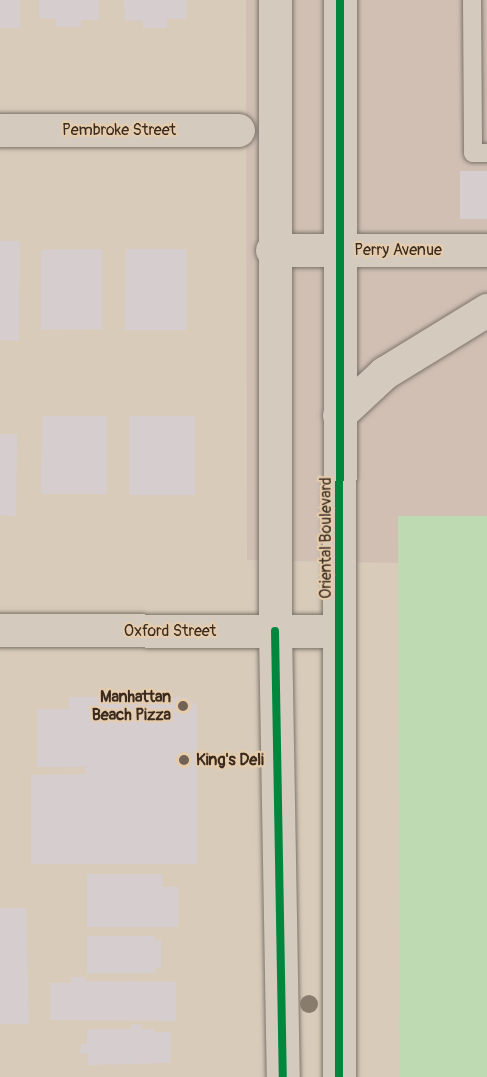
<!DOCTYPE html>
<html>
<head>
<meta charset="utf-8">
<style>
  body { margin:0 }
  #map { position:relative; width:487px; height:1077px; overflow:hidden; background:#d8cbba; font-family:Pangolin,sans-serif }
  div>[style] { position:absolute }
  .built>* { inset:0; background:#d1bfb4 }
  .green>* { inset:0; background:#bddab3 }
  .building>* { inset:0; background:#d6cdcf }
  .roads { filter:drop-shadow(0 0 2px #7d7469) drop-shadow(0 0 2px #7d7469) }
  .service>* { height:18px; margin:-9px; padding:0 9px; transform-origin:9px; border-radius:9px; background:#d4cabe }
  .minor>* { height:33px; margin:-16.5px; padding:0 16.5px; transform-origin:16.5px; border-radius:16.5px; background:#d4cabe }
  .tertiary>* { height:33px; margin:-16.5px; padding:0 16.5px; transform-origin:16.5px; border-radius:16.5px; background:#d4cabe }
  .cycleway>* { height:8px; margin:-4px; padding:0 4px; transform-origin:4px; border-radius:4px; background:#00873e }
  .trees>* { width:18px; height:18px; margin:-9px; border-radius:50%; background:#887d6c }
  .dots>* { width:16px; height:16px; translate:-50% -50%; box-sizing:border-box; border:3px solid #e5ccad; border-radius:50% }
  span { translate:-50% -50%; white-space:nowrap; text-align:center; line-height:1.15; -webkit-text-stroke:4.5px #e5ccad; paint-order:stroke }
  .street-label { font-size:16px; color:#3b2a1e }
  .poi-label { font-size:16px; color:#3b2a1e; font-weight:700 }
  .right { translate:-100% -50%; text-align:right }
  .left { translate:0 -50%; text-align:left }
</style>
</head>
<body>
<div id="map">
  <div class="built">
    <div style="clip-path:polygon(246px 0,487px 0,487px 1077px,400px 563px,247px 560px)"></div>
  </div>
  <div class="green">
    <div style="clip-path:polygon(398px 516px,487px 516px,487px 1077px,400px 1077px)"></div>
  </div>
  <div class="building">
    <div style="clip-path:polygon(0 0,20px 0,20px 28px,0 28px)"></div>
    <div style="clip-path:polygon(39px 0,99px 0,99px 20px,81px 20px,81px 27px,56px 27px,56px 19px,39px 18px)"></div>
    <div style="clip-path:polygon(124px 0,186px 0,186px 19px,167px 19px,167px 28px,143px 28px,142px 20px,125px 21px)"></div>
    <div style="clip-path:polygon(460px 171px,487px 171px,487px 219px,460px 219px)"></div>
    <div style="clip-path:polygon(0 241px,20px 241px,19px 341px,0 340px)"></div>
    <div style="clip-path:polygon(102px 249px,102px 329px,41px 330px,41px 250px)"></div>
    <div style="clip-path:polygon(126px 249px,186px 249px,186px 330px,125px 330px)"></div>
    <div style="clip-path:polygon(42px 416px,107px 416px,107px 494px,41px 494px)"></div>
    <div style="clip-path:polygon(129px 416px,195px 416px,195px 495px,129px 495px)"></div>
    <div style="clip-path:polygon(0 434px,17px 434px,16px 516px,0 515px)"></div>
    <div style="clip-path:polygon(69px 697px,186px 697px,197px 706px,197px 864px,31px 864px,31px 775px,85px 774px,85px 767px,37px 767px,37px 709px,69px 709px)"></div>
    <div style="clip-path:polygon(87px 874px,162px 874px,162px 887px,178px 887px,178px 927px,87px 927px)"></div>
    <div style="clip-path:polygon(0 908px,26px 908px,29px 1024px,0 1024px)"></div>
    <div style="clip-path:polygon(87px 936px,155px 936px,155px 940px,161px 940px,161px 968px,155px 968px,156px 973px,87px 973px)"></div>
    <div style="clip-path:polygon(71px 977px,86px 977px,86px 981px,176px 982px,176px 1021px,50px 1020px,50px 983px,71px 983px)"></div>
    <div style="clip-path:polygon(131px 1024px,142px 1025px,142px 1029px,154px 1029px,154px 1032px,171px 1032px,170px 1063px,87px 1065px,88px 1053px,80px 1054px,81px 1044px,87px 1044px,87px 1029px,131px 1029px)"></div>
  </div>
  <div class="roads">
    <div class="service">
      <div style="left:472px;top:0;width:153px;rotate:89.6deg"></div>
      <div style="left:473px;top:153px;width:14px"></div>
    </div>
    <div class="minor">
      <div style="left:0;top:130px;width:238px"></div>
      <div style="left:272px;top:250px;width:215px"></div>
      <div style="left:339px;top:415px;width:62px;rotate:-43deg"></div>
      <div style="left:384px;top:373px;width:121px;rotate:-31.5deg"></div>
      <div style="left:0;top:630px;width:339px;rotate:0.2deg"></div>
    </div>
    <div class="tertiary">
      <div style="left:275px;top:0;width:631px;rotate:90deg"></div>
      <div style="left:275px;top:631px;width:446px;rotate:89deg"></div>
      <div style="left:339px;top:1077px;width:1077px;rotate:-89.95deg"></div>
    </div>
  </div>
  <div class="cycleway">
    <div style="left:275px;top:631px;width:446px;rotate:89deg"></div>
    <div style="left:339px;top:1077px;width:1077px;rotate:-89.95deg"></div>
  </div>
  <div class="trees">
    <div style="left:309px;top:1004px"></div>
  </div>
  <div class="dots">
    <div style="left:183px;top:706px;background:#726255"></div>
    <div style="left:184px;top:760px;background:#726255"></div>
  </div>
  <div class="street-label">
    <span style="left:119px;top:130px">Pembroke Street</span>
    <span style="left:398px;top:250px">Perry Avenue</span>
    <span style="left:326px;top:538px;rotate:-90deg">Oriental Boulevard</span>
    <span style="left:170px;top:631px">Oxford Street</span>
  </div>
  <div class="poi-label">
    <span class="right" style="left:171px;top:706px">Manhattan<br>Beach Pizza</span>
    <span class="left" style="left:196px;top:760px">King's Deli</span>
  </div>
</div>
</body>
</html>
